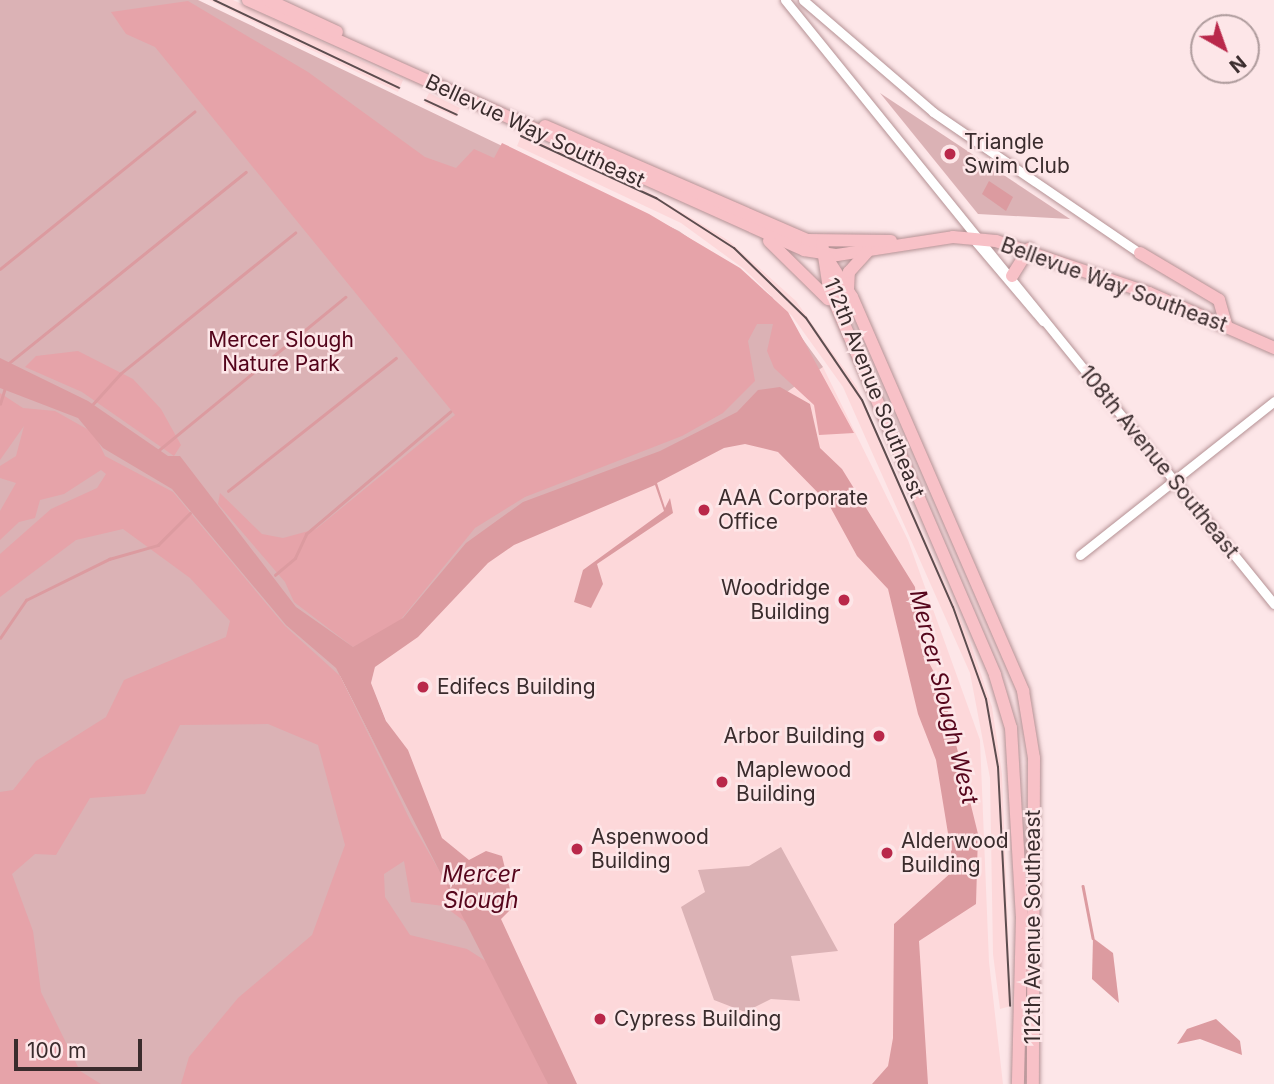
<!DOCTYPE html>
<html>
<head>
<meta charset="utf-8">
<style>
  body { margin:0 }
  #map { position:relative; width:1274px; height:1084px; overflow:hidden; background:#fde6e8; font-family:Inter,sans-serif }
  div>[style] { position:absolute }
  .built>* { inset:0; background:#fdd8da }
  .green>* { inset:0; background:#dbb2b5 }
  .forest>* { inset:0; background:#e6a3a9 }
  .water>* { inset:0; background:#dc9ba0 }
  .stream>* { height:2.5px; margin:-1.25px; padding:0 1.25px; transform-origin:1.25px; border-radius:1.25px; background:#dc9ba0 }
  .roads { filter:drop-shadow(0 0 2px #b59295) drop-shadow(0 0 2px #b59295) }
  .minor>* { height:9px; margin:-4.5px; padding:0 4.5px; transform-origin:4.5px; border-radius:4.5px; background:#fff }
  .major>* { height:12px; margin:-6px; padding:0 6px; transform-origin:6px; border-radius:6px; background:#f8c1c7 }
  .tram>* { height:2px; margin:-1px; padding:0 1px; transform-origin:1px; border-radius:1px; background:#5d4d4f }
  .dots>* { width:19px; height:19px; translate:-50% -50%; box-sizing:border-box; border:4px solid #fde6e8; border-radius:50% }
  span { translate:-50% -50%; white-space:nowrap; text-align:center; line-height:1.15; -webkit-text-stroke:5px #fde6e8; paint-order:stroke }
  .street-label { font-size:21px; color:#3a2c2d }
  .poi-label { font-size:21px; color:#3a2c2d }
  .left { translate:0 -50%; text-align:left }
  .right { translate:-100% -50%; text-align:right }
  .park-label { font-size:21px; color:#53031a }
  .water-label { font-size:23px; color:#56061c; font-style:italic }
  .north { position:absolute; left:1190px; top:14px; width:70px; height:70px; box-sizing:border-box; background:#fde6e8; border:2px solid #af9c9d; border-radius:50%; rotate:140deg; font-size:19px; font-weight:700; line-height:28px; text-align:center; color:#3a2c2d }
  .north::after { content:''; display:block; margin:auto; width:24px; height:32px; background:#b9284a; clip-path:polygon(50% 0,100% 100%,50% 72%,0 100%) }
  .scale { position:absolute; left:14px; top:1039px; width:128px; height:32px; box-sizing:border-box; border:4px solid #3a2c2d; border-top:0; padding-left:9px; font-size:21px; line-height:24px; white-space:nowrap; color:#3a2c2d; -webkit-text-stroke:5px #fde6e8; paint-order:stroke }
</style>
</head>
<body>
<div id="map">
  <div class="built">
    <div style="clip-path:polygon(209px 0,233px 0,403px 80px,398px 92px)"></div>
    <div style="clip-path:polygon(429px 93px,460px 108px,456px 117px,424px 103px)"></div>
    <div style="clip-path:polygon(522px 134px,642px 188px,729px 241px,796px 301px,857px 387px,967px 633px,992px 707px,1002px 774px,1011px 1006px,1000px 1009px,993px 954px,990px 778px,970px 673px,843px 387px,792px 316px,744px 269px,681px 223px,517px 146px)"></div>
    <div style="clip-path:polygon(823px 367px,908px 540px,980px 740px,989px 962px,1003px 1084px,571px 1084px,428px 823px,371px 683px,375px 667px,490px 542px,735px 428px)"></div>
  </div>
  <div class="green">
    <div style="clip-path:polygon(0 0,198px 0,679px 231px,772px 297px,823px 367px,735px 428px,490px 542px,340px 676px,551px 1084px,0 1084px)"></div>
    <div style="clip-path:polygon(880px 93px,1070px 219px,978px 214px)"></div>
    <div style="clip-path:polygon(781px 847px,838px 951px,791px 956px,800px 1001px,771px 999px,745px 1012px,714px 1000px,681px 907px,705px 892px,698px 870px,749px 866px)"></div>
  </div>
  <div class="forest">
    <div style="clip-path:polygon(188px 1px,308px 72px,425px 157px,456px 168px,474px 149px,494px 158px,502px 143px,649px 214px,740px 268px,788px 312px,854px 433px,819px 435px,814px 405px,774px 368px,767px 351px,773px 324px,757px 324px,748px 341px,755px 381px,723px 413px,682px 436px,525px 497px,475px 528px,398px 623px,353px 647px,294px 602px,285px 582px,218px 504px,220px 493px,262px 534px,283px 538px,316px 529px,455px 415px,155px 47px,126px 34px,111px 12px)"></div>
    <div style="clip-path:polygon(78px 351px,133px 379px,161px 409px,181px 445px,174px 456px,82px 392px,25px 367px,36px 356px)"></div>
    <div style="clip-path:polygon(0 393px,23px 408px,55px 411px,94px 433px,105px 456px,173px 492px,285px 626px,340px 676px,411px 822px,472px 927px,444px 906px,411px 902px,404px 861px,384px 874px,385px 897px,410px 935px,467px 949px,495px 967px,550px 1084px,181px 1084px,189px 1057px,238px 998px,312px 935px,345px 845px,318px 745px,268px 724px,180px 725px,145px 794px,90px 798px,56px 855px,35px 854px,12px 874px,33px 931px,41px 992px,80px 1071px,101px 1084px,0 1084px,0 792px,13px 790px,36px 761px,106px 717px,124px 680px,226px 637px,230px 621px,190px 578px,123px 529px,76px 540px,0 597px,0 554px,51px 509px,97px 488px,106px 474px,101px 470px,64px 494px,40px 500px,35px 518px,19px 522px,0 540px,0 511px,16px 483px,0 478px,0 466px,16px 456px,24px 426px,0 460px)"></div>
  </div>
  <div class="water">
    <div style="clip-path:polygon(989px 181px,1013px 197px,1006px 211px,982px 194px)"></div>
    <div style="clip-path:polygon(0 358px,88px 401px,168px 456px,180px 456px,296px 607px,353px 647px,403px 618px,466px 543px,523px 502px,660px 451px,737px 412px,758px 390px,780px 387px,810px 404px,820px 448px,842px 469px,915px 587px,921px 648px,942px 687px,978px 834px,976px 904px,919px 941px,928px 1084px,872px 1084px,888px 1066px,893px 1038px,894px 924px,954px 870px,936px 760px,918px 714px,888px 589px,857px 556px,828px 503px,778px 452px,745px 444px,724px 448px,657px 483px,665px 508px,670px 498px,673px 513px,597px 564px,603px 584px,591px 608px,574px 602px,583px 570px,664px 511px,655px 485px,514px 545px,488px 563px,418px 637px,375px 667px,371px 683px,386px 721px,408px 750px,442px 838px,469px 860px,486px 851px,502px 856px,514px 906px,501px 919px,577px 1084px,548px 1084px,336px 668px,286px 625px,172px 489px,103px 448px,78px 418px,0 388px)"></div>
    <div style="clip-path:polygon(1093px 938px,1113px 953px,1119px 1003px,1092px 979px)"></div>
    <div style="clip-path:polygon(1216px 1019px,1240px 1041px,1242px 1055px,1200px 1039px,1177px 1044px,1187px 1029px)"></div>
  </div>
  <div class="stream">
    <div style="left:0;top:269px;width:250px;rotate:-39deg"></div>
    <div style="left:9px;top:363px;width:304px;rotate:-38.9deg"></div>
    <div style="left:0;top:404px;width:17px;rotate:-73deg"></div>
    <div style="left:92px;top:405px;width:42px;rotate:-47.9deg"></div>
    <div style="left:120px;top:374px;width:225px;rotate:-38.9deg"></div>
    <div style="left:159px;top:450px;width:241px;rotate:-39.4deg"></div>
    <div style="left:228px;top:491px;width:214px;rotate:-38.4deg"></div>
    <div style="left:275px;top:575px;width:26px;rotate:-40deg"></div>
    <div style="left:295px;top:558px;width:26px;rotate:-65deg"></div>
    <div style="left:306px;top:534px;width:189px;rotate:-40.3deg"></div>
    <div style="left:0;top:638px;width:46px;rotate:-55.6deg"></div>
    <div style="left:26px;top:600px;width:93px;rotate:-26.3deg"></div>
    <div style="left:109px;top:559px;width:51px;rotate:-15.9deg"></div>
    <div style="left:158px;top:545px;width:45px;rotate:-45deg"></div>
    <div style="left:1083px;top:886px;width:53px;rotate:79.1deg"></div>
  </div>
  <div class="roads">
    <div class="minor">
      <div style="left:785px;top:0;width:777px;rotate:51.01deg"></div>
      <div style="left:803px;top:0;width:172px;rotate:40.7deg"></div>
      <div style="left:933px;top:112px;width:250px;rotate:34.3deg"></div>
      <div style="left:976px;top:242px;width:104px;rotate:49.7deg"></div>
      <div style="left:1080px;top:555px;width:248px;rotate:-38.4deg"></div>
    </div>
    <div class="major">
      <div style="left:248px;top:0;width:610px;rotate:24.21deg"></div>
      <div style="left:804px;top:250px;width:33px;rotate:9deg"></div>
      <div style="left:837px;top:255px;width:117px;rotate:-8.8deg"></div>
      <div style="left:953px;top:237px;width:43px;rotate:5.3deg"></div>
      <div style="left:996px;top:241px;width:162px;rotate:18.8deg"></div>
      <div style="left:1149px;top:293px;width:137px;rotate:23.7deg"></div>
      <div style="left:268px;top:0;width:76px;rotate:24.9deg"></div>
      <div style="left:545px;top:126px;width:286px;rotate:23.5deg"></div>
      <div style="left:807px;top:240px;width:84px;rotate:0.7deg"></div>
      <div style="left:769px;top:241px;width:83px;rotate:44.5deg"></div>
      <div style="left:822px;top:243px;width:47px;rotate:81.3deg"></div>
      <div style="left:829px;top:289px;width:420px;rotate:66.7deg"></div>
      <div style="left:995px;top:675px;width:55px;rotate:73.2deg"></div>
      <div style="left:1011px;top:728px;width:188px;rotate:86.7deg"></div>
      <div style="left:1022px;top:916px;width:168px;rotate:91.4deg"></div>
      <div style="left:1140px;top:253px;width:92px;rotate:30.7deg"></div>
      <div style="left:1219px;top:300px;width:26px;rotate:74deg"></div>
      <div style="left:825px;top:255px;width:50px;rotate:57.3deg"></div>
      <div style="left:852px;top:297px;width:430px;rotate:66.5deg"></div>
      <div style="left:1023px;top:691px;width:68px;rotate:80.7deg"></div>
      <div style="left:1034px;top:758px;width:326px;rotate:90.2deg"></div>
      <div style="left:1012px;top:276px;width:32px;rotate:-58deg"></div>
      <div style="left:848px;top:289px;width:17px;rotate:-87deg"></div>
      <div style="left:849px;top:272px;width:27px;rotate:-48deg"></div>
    </div>
  </div>
  <div class="tram">
    <div style="left:214px;top:0;width:205px;rotate:25.4deg"></div>
    <div style="left:425px;top:100px;width:35px;rotate:25deg"></div>
    <div style="left:521px;top:136px;width:149px;rotate:24.7deg"></div>
    <div style="left:656px;top:198px;width:93px;rotate:32.7deg"></div>
    <div style="left:734px;top:248px;width:100px;rotate:44.2deg"></div>
    <div style="left:806px;top:318px;width:99px;rotate:55.7deg"></div>
    <div style="left:862px;top:400px;width:226px;rotate:66.3deg"></div>
    <div style="left:953px;top:607px;width:98px;rotate:70.3deg"></div>
    <div style="left:986px;top:699px;width:69px;rotate:80deg"></div>
    <div style="left:998px;top:767px;width:239px;rotate:87.1deg"></div>
  </div>
  <div class="dots">
    <div style="left:950px;top:154px;background:#b9284a"></div>
    <div style="left:704px;top:510px;background:#b9284a"></div>
    <div style="left:844px;top:600px;background:#b9284a"></div>
    <div style="left:423px;top:687px;background:#b9284a"></div>
    <div style="left:879px;top:736px;background:#b9284a"></div>
    <div style="left:722px;top:782px;background:#b9284a"></div>
    <div style="left:577px;top:849px;background:#b9284a"></div>
    <div style="left:887px;top:853px;background:#b9284a"></div>
    <div style="left:600px;top:1019px;background:#b9284a"></div>
  </div>
  <div class="street-label">
    <span style="left:535px;top:131px;rotate:25deg">Bellevue Way Southeast</span>
    <span style="left:1114px;top:285px;rotate:20deg">Bellevue Way Southeast</span>
    <span style="left:874px;top:388px;rotate:68deg">112th Avenue Southeast</span>
    <span style="left:1159px;top:462px;rotate:51deg">108th Avenue Southeast</span>
    <span style="left:1033px;top:927px;rotate:-90deg">112th Avenue Southeast</span>
  </div>
  <div class="poi-label">
    <span class="left" style="left:964px;top:154px">Triangle<br>Swim Club</span>
    <span class="left" style="left:718px;top:510px">AAA Corporate<br>Office</span>
    <span class="right" style="left:830px;top:600px">Woodridge<br>Building</span>
    <span class="left" style="left:437px;top:687px">Edifecs Building</span>
    <span class="right" style="left:865px;top:736px">Arbor Building</span>
    <span class="left" style="left:736px;top:782px">Maplewood<br>Building</span>
    <span class="left" style="left:591px;top:849px">Aspenwood<br>Building</span>
    <span class="left" style="left:901px;top:853px">Alderwood<br>Building</span>
    <span class="left" style="left:614px;top:1019px">Cypress Building</span>
  </div>
  <div class="park-label">
    <span style="left:281px;top:352px">Mercer Slough<br>Nature Park</span>
  </div>
  <div class="water-label">
    <span style="left:944px;top:697px;rotate:76deg">Mercer Slough West</span>
    <span style="left:481px;top:887px">Mercer<br>Slough</span>
  </div>
  <div class="north">N</div>
  <div class="scale">100 m</div>
</div>
</body>
</html>
